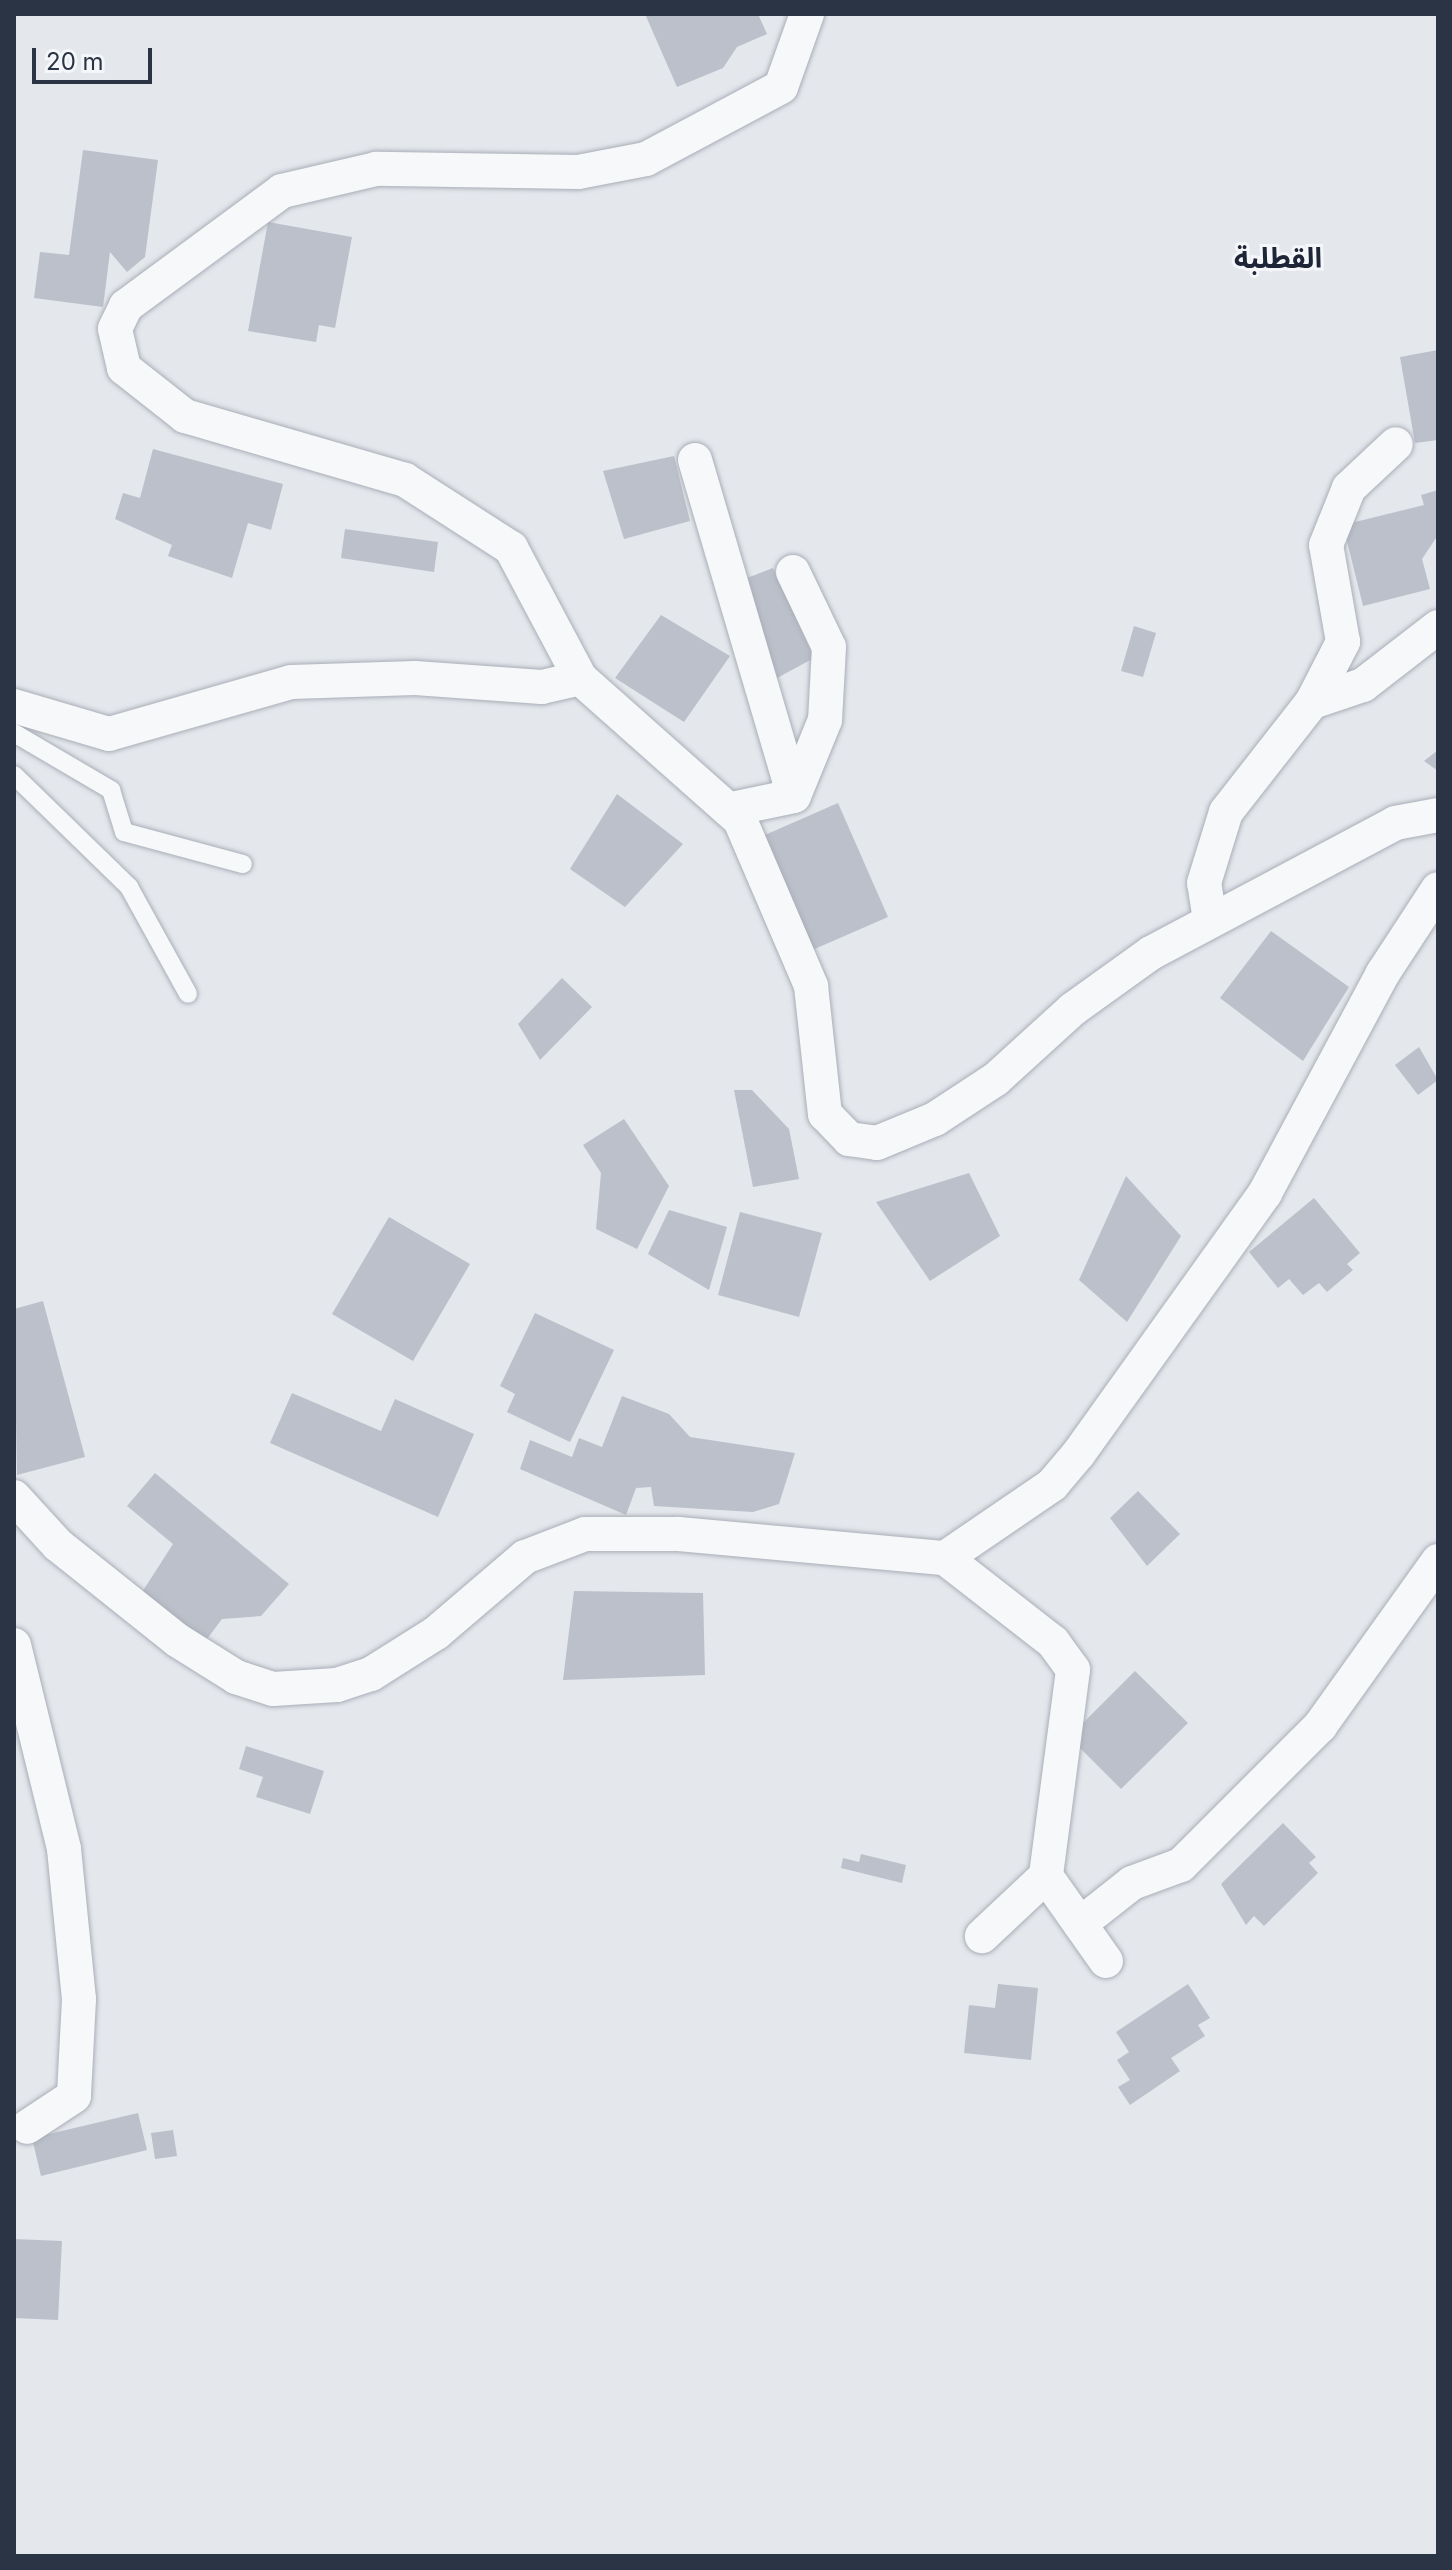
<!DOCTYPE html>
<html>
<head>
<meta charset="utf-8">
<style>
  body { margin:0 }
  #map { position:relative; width:1452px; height:2570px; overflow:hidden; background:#e4e7ec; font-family:Inter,"Noto Sans Arabic",sans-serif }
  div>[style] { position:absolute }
  .building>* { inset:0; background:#bbc0ca }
  .roads { filter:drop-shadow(0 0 2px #a9aeb7) drop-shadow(0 0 2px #a9aeb7) }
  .lane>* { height:18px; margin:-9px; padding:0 9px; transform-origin:9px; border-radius:9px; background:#f7f8fa }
  .street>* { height:34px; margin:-17px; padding:0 17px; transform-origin:17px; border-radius:17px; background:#f7f8fa }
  span { translate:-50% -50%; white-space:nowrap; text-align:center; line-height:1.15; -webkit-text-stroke:6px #f4f6f9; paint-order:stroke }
  .quarter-label { font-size:28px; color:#1d2536; font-weight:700 }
  .frame { position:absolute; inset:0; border:16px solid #2b3445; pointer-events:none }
  .scale { position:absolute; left:32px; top:48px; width:120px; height:36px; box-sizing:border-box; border:4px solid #2b3445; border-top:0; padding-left:10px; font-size:24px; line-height:28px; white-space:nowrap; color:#2b3445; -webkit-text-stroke:6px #f4f6f9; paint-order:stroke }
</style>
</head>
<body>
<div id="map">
  <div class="building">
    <div style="clip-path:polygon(645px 14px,758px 14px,767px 34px,737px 47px,723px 68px,677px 87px)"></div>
    <div style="clip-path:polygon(83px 150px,158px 160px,145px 257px,127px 272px,110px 252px,103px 307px,34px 298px,40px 252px,69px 255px)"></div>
    <div style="clip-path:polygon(268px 222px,352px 237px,335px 328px,319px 325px,316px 342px,248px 331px)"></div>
    <div style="clip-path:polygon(1438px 350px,1438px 440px,1415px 443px,1400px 357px)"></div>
    <div style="clip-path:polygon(153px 449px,283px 484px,271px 530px,248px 523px,232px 578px,168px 556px,172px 545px,115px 519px,123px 493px,140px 498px)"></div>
    <div style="clip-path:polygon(674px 456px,690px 521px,624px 539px,603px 471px)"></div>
    <div style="clip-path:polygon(1438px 490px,1438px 535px,1422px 559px,1430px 589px,1363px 606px,1343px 525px,1424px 505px,1421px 495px)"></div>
    <div style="clip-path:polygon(345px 529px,438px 542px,434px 572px,341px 558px)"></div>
    <div style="clip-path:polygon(773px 568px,814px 658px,777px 678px,734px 583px)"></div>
    <div style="clip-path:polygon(661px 615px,730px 656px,684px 722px,615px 678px)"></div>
    <div style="clip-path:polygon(1134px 626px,1156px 633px,1143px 677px,1121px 671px)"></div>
    <div style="clip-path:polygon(1438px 750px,1438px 771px,1424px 761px)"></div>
    <div style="clip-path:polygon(617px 794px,683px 844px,625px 907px,570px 869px)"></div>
    <div style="clip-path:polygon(838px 803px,888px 917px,810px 951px,760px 837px)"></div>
    <div style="clip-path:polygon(1271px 931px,1349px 987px,1303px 1061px,1220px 998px)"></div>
    <div style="clip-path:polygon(562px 978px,592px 1007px,540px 1060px,518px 1024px)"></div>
    <div style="clip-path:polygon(1419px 1047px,1438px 1080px,1418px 1095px,1395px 1065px)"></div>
    <div style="clip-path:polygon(734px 1090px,752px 1090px,789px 1129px,799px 1179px,753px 1187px)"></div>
    <div style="clip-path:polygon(624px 1119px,669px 1186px,637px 1249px,596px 1229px,601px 1173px,583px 1145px)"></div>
    <div style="clip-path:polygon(969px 1173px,1000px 1236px,930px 1281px,876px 1202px)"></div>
    <div style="clip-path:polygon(1126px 1176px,1181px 1236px,1127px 1322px,1079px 1280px)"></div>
    <div style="clip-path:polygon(1314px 1198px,1360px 1253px,1347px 1264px,1353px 1270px,1327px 1292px,1319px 1283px,1303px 1295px,1289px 1279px,1278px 1288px,1249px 1252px)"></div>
    <div style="clip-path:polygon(669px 1210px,727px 1227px,709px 1290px,648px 1254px)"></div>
    <div style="clip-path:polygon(740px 1212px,822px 1233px,799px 1317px,718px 1295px)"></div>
    <div style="clip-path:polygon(389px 1217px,470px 1264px,413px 1361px,332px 1314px)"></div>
    <div style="clip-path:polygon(43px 1301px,85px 1457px,17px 1475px,14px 1309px)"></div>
    <div style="clip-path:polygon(535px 1313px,614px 1350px,570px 1442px,507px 1412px,515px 1394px,500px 1386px)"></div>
    <div style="clip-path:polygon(292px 1393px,381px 1431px,395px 1399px,474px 1434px,438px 1517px,270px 1443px)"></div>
    <div style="clip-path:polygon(622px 1396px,669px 1414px,690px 1437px,795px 1453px,779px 1504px,753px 1512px,654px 1506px,651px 1487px,636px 1488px,626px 1515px,520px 1469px,530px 1440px,572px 1457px,579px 1438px,602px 1447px)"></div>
    <div style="clip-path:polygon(155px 1473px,289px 1584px,261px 1616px,222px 1619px,201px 1647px,137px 1600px,173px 1544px,127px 1506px)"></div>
    <div style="clip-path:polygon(1138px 1491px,1180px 1534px,1147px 1566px,1110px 1518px)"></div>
    <div style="clip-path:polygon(574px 1591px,703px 1593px,705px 1675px,563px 1680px)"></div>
    <div style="clip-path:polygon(1135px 1671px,1188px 1723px,1121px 1789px,1069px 1737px)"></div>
    <div style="clip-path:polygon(246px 1746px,324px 1771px,310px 1814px,256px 1797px,263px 1777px,239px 1769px)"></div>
    <div style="clip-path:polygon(1283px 1823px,1316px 1857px,1309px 1863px,1318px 1873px,1264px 1926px,1254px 1916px,1246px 1925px,1221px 1884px)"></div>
    <div style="clip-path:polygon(861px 1854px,906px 1865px,902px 1883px,841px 1868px,843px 1858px,859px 1862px)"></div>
    <div style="clip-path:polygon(998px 1984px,1038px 1988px,1031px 2060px,964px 2053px,969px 2005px,995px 2008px)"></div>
    <div style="clip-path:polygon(1188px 1984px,1210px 2018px,1198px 2025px,1205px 2036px,1171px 2058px,1180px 2071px,1130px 2105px,1118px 2087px,1130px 2080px,1117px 2060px,1129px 2052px,1116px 2032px)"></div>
    <div style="clip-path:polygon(138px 2113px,147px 2150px,41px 2176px,32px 2138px)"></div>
    <div style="clip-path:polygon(173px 2130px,177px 2156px,155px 2159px,151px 2133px)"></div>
    <div style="clip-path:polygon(14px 2239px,62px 2241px,58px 2320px,14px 2318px)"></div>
  </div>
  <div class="roads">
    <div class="lane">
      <div style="left:14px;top:733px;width:113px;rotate:30.4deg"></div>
      <div style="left:111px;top:790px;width:44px;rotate:72.8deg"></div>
      <div style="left:124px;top:832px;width:123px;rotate:15.1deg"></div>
      <div style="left:14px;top:775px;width:161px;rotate:44.2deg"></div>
      <div style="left:129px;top:887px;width:122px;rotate:61.1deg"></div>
    </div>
    <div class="street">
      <div style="left:807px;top:14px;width:77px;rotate:109.6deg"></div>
      <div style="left:781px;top:87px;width:153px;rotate:151.9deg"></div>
      <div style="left:646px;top:159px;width:69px;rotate:169.2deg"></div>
      <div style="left:578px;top:172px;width:202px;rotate:-179.1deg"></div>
      <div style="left:376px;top:169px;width:97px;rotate:166.8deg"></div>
      <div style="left:282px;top:191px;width:194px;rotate:143.6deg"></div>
      <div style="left:126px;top:306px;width:25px;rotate:116deg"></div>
      <div style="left:115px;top:329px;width:40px;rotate:77deg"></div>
      <div style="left:124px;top:368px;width:78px;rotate:38.2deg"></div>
      <div style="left:185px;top:416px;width:229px;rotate:16.2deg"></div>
      <div style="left:405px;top:480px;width:126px;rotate:32.7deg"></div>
      <div style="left:511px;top:548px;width:147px;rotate:62deg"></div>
      <div style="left:580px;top:678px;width:214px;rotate:41.6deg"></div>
      <div style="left:740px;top:820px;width:181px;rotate:66.8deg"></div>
      <div style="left:811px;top:986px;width:129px;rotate:83.8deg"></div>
      <div style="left:825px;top:1114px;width:35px;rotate:46deg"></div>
      <div style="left:849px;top:1139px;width:28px;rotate:8deg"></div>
      <div style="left:877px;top:1143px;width:63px;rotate:-22.5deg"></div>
      <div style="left:935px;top:1119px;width:73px;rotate:-33.3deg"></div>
      <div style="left:996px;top:1079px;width:104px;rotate:-42.3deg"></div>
      <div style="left:1073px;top:1009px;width:96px;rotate:-35.7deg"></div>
      <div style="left:1151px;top:953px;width:276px;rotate:-28deg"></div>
      <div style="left:1395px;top:823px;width:44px;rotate:-10.5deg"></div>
      <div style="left:695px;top:460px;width:350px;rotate:73.6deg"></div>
      <div style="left:794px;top:796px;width:63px;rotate:168.2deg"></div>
      <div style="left:793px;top:572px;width:83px;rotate:64.4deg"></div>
      <div style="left:829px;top:647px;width:73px;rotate:93.1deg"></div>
      <div style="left:825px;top:720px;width:82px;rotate:112.2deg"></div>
      <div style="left:1312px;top:702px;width:54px;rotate:-18.4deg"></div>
      <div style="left:1363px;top:685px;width:95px;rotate:-37.7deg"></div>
      <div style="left:14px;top:706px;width:99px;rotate:16.4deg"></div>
      <div style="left:109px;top:734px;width:189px;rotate:-15.9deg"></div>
      <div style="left:291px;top:682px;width:124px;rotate:-1.8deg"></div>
      <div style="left:415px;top:678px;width:127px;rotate:4.1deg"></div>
      <div style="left:542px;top:687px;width:39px;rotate:-13deg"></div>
      <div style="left:1210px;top:920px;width:37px;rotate:-99deg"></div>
      <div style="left:1204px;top:883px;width:74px;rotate:-72.8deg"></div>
      <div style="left:1226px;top:812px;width:140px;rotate:-52deg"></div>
      <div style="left:1312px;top:702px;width:68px;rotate:-62.7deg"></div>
      <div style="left:1343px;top:642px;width:98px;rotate:-99.9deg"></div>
      <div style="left:1326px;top:545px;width:61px;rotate:-68deg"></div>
      <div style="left:1349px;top:488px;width:64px;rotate:-43.1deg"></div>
      <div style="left:14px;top:1497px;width:65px;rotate:47.5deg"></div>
      <div style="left:58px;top:1545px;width:152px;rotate:38.6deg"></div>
      <div style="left:177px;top:1640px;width:70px;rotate:32.1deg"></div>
      <div style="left:236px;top:1677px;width:39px;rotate:18deg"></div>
      <div style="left:273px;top:1689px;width:64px;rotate:-3.6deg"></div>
      <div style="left:337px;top:1685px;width:36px;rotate:-18deg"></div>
      <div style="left:371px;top:1674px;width:77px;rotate:-32.2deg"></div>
      <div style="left:436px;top:1633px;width:117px;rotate:-40.5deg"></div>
      <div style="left:525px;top:1557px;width:64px;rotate:-21deg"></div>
      <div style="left:585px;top:1534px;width:94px"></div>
      <div style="left:679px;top:1534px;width:267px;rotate:5.2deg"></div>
      <div style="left:945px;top:1558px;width:130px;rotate:-34.3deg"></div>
      <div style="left:1052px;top:1485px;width:42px;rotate:-49.8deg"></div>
      <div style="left:1079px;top:1453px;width:320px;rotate:-54.4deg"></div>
      <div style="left:1265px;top:1193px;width:250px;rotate:-61.8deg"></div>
      <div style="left:1383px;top:973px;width:100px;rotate:-56.8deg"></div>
      <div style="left:945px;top:1558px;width:137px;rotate:37.9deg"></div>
      <div style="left:1053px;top:1642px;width:34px;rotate:54deg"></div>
      <div style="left:1073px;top:1670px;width:208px;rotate:97.5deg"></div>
      <div style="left:1046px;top:1876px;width:88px;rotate:136.8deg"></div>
      <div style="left:14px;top:1645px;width:210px;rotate:76.2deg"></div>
      <div style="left:64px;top:1849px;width:151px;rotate:84.3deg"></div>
      <div style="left:79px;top:1999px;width:97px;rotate:93deg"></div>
      <div style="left:74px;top:2096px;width:56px;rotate:146.6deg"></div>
      <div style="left:1046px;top:1876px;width:104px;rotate:54.8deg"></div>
      <div style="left:1080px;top:1924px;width:66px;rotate:-38.3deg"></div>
      <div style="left:1132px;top:1883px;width:52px;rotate:-20.2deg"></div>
      <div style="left:1181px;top:1865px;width:197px;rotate:-45deg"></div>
      <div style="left:1320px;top:1726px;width:203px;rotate:-54.4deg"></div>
    </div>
  </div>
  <div class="quarter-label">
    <span style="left:1278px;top:258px">القطلبة</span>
  </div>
  <div class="frame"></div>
  <div class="scale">20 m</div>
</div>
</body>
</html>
